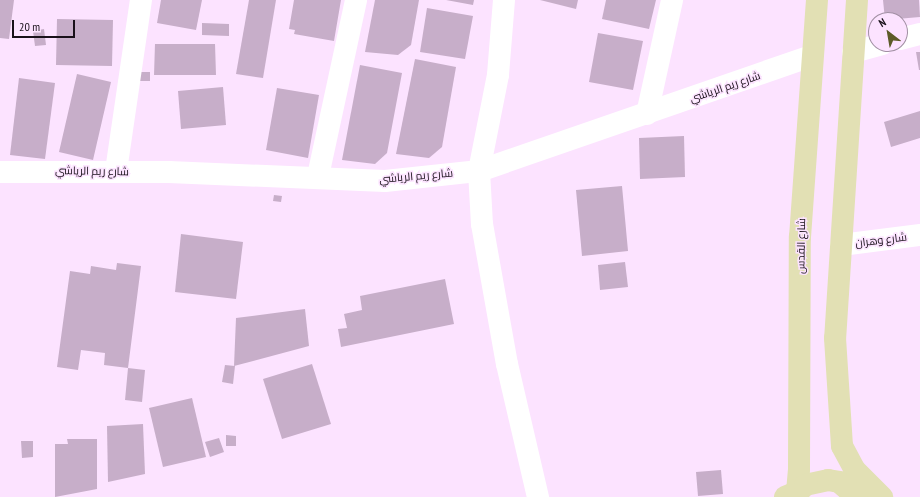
<!DOCTYPE html>
<html>
<head>
<meta charset="utf-8">
<style>
  body { margin:0 }
  #map { position:relative; width:920px; height:497px; overflow:hidden; background:#fce3ff; font-family:"PT Sans Narrow",Cairo,sans-serif }
  div>[style] { position:absolute }
  .building>* { inset:0; background:#c7aec9 }
  .minor>* { height:22px; margin:-11px; padding:0 11px; transform-origin:11px; border-radius:11px; background:#fff }
  .major>* { height:22px; margin:-11px; padding:0 11px; transform-origin:11px; border-radius:11px; background:#e2e0b4 }
  span { translate:-50% -50%; white-space:nowrap; text-align:center; line-height:1.15; -webkit-text-stroke:3px #fce3ff; paint-order:stroke }
  .street-label { font-size:11px; color:#19111a }
  .north { position:absolute; left:868px; top:12px; width:40px; height:40px; box-sizing:border-box; background:#fce3ff; border:1px solid #a18fa3; border-radius:50%; rotate:329deg; font-size:11px; font-weight:700; line-height:16px; text-align:center; color:#19111a }
  .north::after { content:''; display:block; margin:auto; width:14px; height:18px; background:#5d5b28; clip-path:polygon(50% 0,100% 100%,50% 72%,0 100%) }
  .scale { position:absolute; left:12px; top:20px; width:63px; height:18px; box-sizing:border-box; border:2px solid #19111a; border-top:0; padding-left:5px; font-size:12px; line-height:14px; white-space:nowrap; color:#19111a; -webkit-text-stroke:3px #fce3ff; paint-order:stroke }
</style>
</head>
<body>
<div id="map">
  <div class="building">
    <div style="clip-path:polygon(0 0,14px 0,9px 39px,0 38px)"></div>
    <div style="clip-path:polygon(161px 0,202px 0,196px 30px,157px 23px)"></div>
    <div style="clip-path:polygon(249px 0,276px 0,263px 78px,236px 74px)"></div>
    <div style="clip-path:polygon(294px 0,341px 0,334px 41px,294px 34px,295px 30px,289px 29px)"></div>
    <div style="clip-path:polygon(375px 0,419px 0,411px 45px,398px 55px,365px 52px)"></div>
    <div style="clip-path:polygon(446px 0,474px 0,473px 5px)"></div>
    <div style="clip-path:polygon(540px 0,578px 0,576px 9px)"></div>
    <div style="clip-path:polygon(606px 0,656px 0,649px 29px,602px 19px)"></div>
    <div style="clip-path:polygon(883px 0,919px 0,920px 17px,885px 20px)"></div>
    <div style="clip-path:polygon(427px 8px,473px 16px,465px 59px,420px 52px)"></div>
    <div style="clip-path:polygon(57px 19px,113px 20px,112px 66px,56px 65px)"></div>
    <div style="clip-path:polygon(202px 23px,229px 24px,229px 36px,202px 35px)"></div>
    <div style="clip-path:polygon(44px 29px,46px 45px,35px 46px,33px 31px)"></div>
    <div style="clip-path:polygon(598px 33px,643px 41px,633px 90px,589px 82px)"></div>
    <div style="clip-path:polygon(155px 44px,215px 44px,216px 75px,154px 75px)"></div>
    <div style="clip-path:polygon(916px 52px,920px 52px,920px 70px,919px 70px)"></div>
    <div style="clip-path:polygon(415px 59px,456px 67px,442px 147px,429px 158px,396px 154px)"></div>
    <div style="clip-path:polygon(360px 65px,402px 73px,387px 153px,375px 164px,342px 160px)"></div>
    <div style="clip-path:polygon(139px 72px,150px 72px,150px 81px,139px 81px)"></div>
    <div style="clip-path:polygon(77px 74px,111px 82px,93px 160px,59px 152px)"></div>
    <div style="clip-path:polygon(19px 78px,55px 83px,45px 159px,10px 155px)"></div>
    <div style="clip-path:polygon(223px 87px,226px 125px,181px 129px,178px 91px)"></div>
    <div style="clip-path:polygon(277px 88px,319px 95px,308px 158px,266px 150px)"></div>
    <div style="clip-path:polygon(920px 111px,920px 138px,891px 147px,884px 122px)"></div>
    <div style="clip-path:polygon(684px 136px,685px 177px,640px 179px,639px 138px)"></div>
    <div style="clip-path:polygon(622px 186px,628px 251px,582px 256px,576px 190px)"></div>
    <div style="clip-path:polygon(274px 195px,282px 196px,281px 202px,273px 201px)"></div>
    <div style="clip-path:polygon(181px 234px,243px 242px,236px 299px,175px 292px)"></div>
    <div style="clip-path:polygon(625px 262px,628px 287px,600px 290px,598px 265px)"></div>
    <div style="clip-path:polygon(117px 263px,141px 266px,128px 368px,104px 365px,105px 353px,81px 350px,78px 370px,57px 367px,70px 271px,90px 274px,91px 266px,116px 270px)"></div>
    <div style="clip-path:polygon(445px 279px,454px 324px,341px 347px,338px 329px,347px 328px,344px 314px,362px 310px,360px 296px)"></div>
    <div style="clip-path:polygon(305px 309px,309px 346px,234px 366px,236px 318px)"></div>
    <div style="clip-path:polygon(312px 364px,331px 424px,282px 439px,263px 379px)"></div>
    <div style="clip-path:polygon(225px 365px,235px 366px,233px 384px,222px 382px)"></div>
    <div style="clip-path:polygon(128px 368px,145px 370px,142px 402px,125px 400px)"></div>
    <div style="clip-path:polygon(192px 398px,206px 457px,163px 467px,149px 408px)"></div>
    <div style="clip-path:polygon(143px 424px,145px 474px,108px 482px,107px 426px)"></div>
    <div style="clip-path:polygon(226px 435px,236px 436px,236px 446px,226px 446px)"></div>
    <div style="clip-path:polygon(219px 438px,224px 452px,210px 457px,205px 442px)"></div>
    <div style="clip-path:polygon(67px 439px,97px 439px,97px 489px,55px 497px,55px 444px,68px 444px)"></div>
    <div style="clip-path:polygon(21px 441px,33px 441px,33px 457px,22px 458px)"></div>
    <div style="clip-path:polygon(721px 470px,723px 494px,698px 496px,696px 472px)"></div>
  </div>
  <div class="minor">
    <div style="left:504px;top:0;width:75px;rotate:94.6deg"></div>
    <div style="left:498px;top:75px;width:98px;rotate:101.2deg"></div>
    <div style="left:479px;top:171px;width:53px;rotate:86.8deg"></div>
    <div style="left:482px;top:224px;width:142px;rotate:79.9deg"></div>
    <div style="left:507px;top:364px;width:137px;rotate:76.9deg"></div>
    <div style="left:900px;top:39px;width:21px;rotate:-14deg"></div>
    <div style="left:853px;top:52px;width:30px;rotate:-15deg"></div>
    <div style="left:647px;top:114px;width:117px;rotate:-77.6deg"></div>
    <div style="left:116px;top:171px;width:173px;rotate:-81.7deg"></div>
    <div style="left:0;top:172px;width:169px"></div>
    <div style="left:169px;top:172px;width:216px;rotate:2.4deg"></div>
    <div style="left:385px;top:181px;width:95px;rotate:-6.1deg"></div>
    <div style="left:479px;top:171px;width:352px;rotate:-19.1deg"></div>
    <div style="left:318px;top:176px;width:180px;rotate:-77.8deg"></div>
    <div style="left:841px;top:245px;width:80px;rotate:-7.2deg"></div>
  </div>
  <div class="major">
    <div style="left:857px;top:0;width:339px;rotate:93.7deg"></div>
    <div style="left:835px;top:338px;width:108px;rotate:86.3deg"></div>
    <div style="left:842px;top:446px;width:26px;rotate:62deg"></div>
    <div style="left:854px;top:469px;width:40px;rotate:45deg"></div>
    <div style="left:785px;top:497px;width:13px;rotate:-23deg"></div>
    <div style="left:797px;top:492px;width:22px;rotate:-85deg"></div>
    <div style="left:799px;top:470px;width:233px;rotate:-89.8deg"></div>
    <div style="left:800px;top:237px;width:238px;rotate:-85.9deg"></div>
    <div style="left:794px;top:497px;width:16px;rotate:-47deg"></div>
    <div style="left:805px;top:485px;width:24px;rotate:-12deg"></div>
    <div style="left:828px;top:480px;width:11px;rotate:10deg"></div>
    <div style="left:839px;top:482px;width:23px;rotate:41deg"></div>
  </div>
  <div class="street-label">
    <span style="left:725px;top:87px;rotate:-19deg">شارع ريم الرياشي</span>
    <span style="left:92px;top:171px;rotate:1deg">شارع ريم الرياشي</span>
    <span style="left:416px;top:176px;rotate:-5deg">شارع ريم الرياشي</span>
    <span style="left:881px;top:240px;rotate:-7deg">شارع وهران</span>
    <span style="left:801px;top:246px;rotate:-89deg">شارع القدس</span>
  </div>
  <div class="north">N</div>
  <div class="scale">20 m</div>
</div>
</body>
</html>
